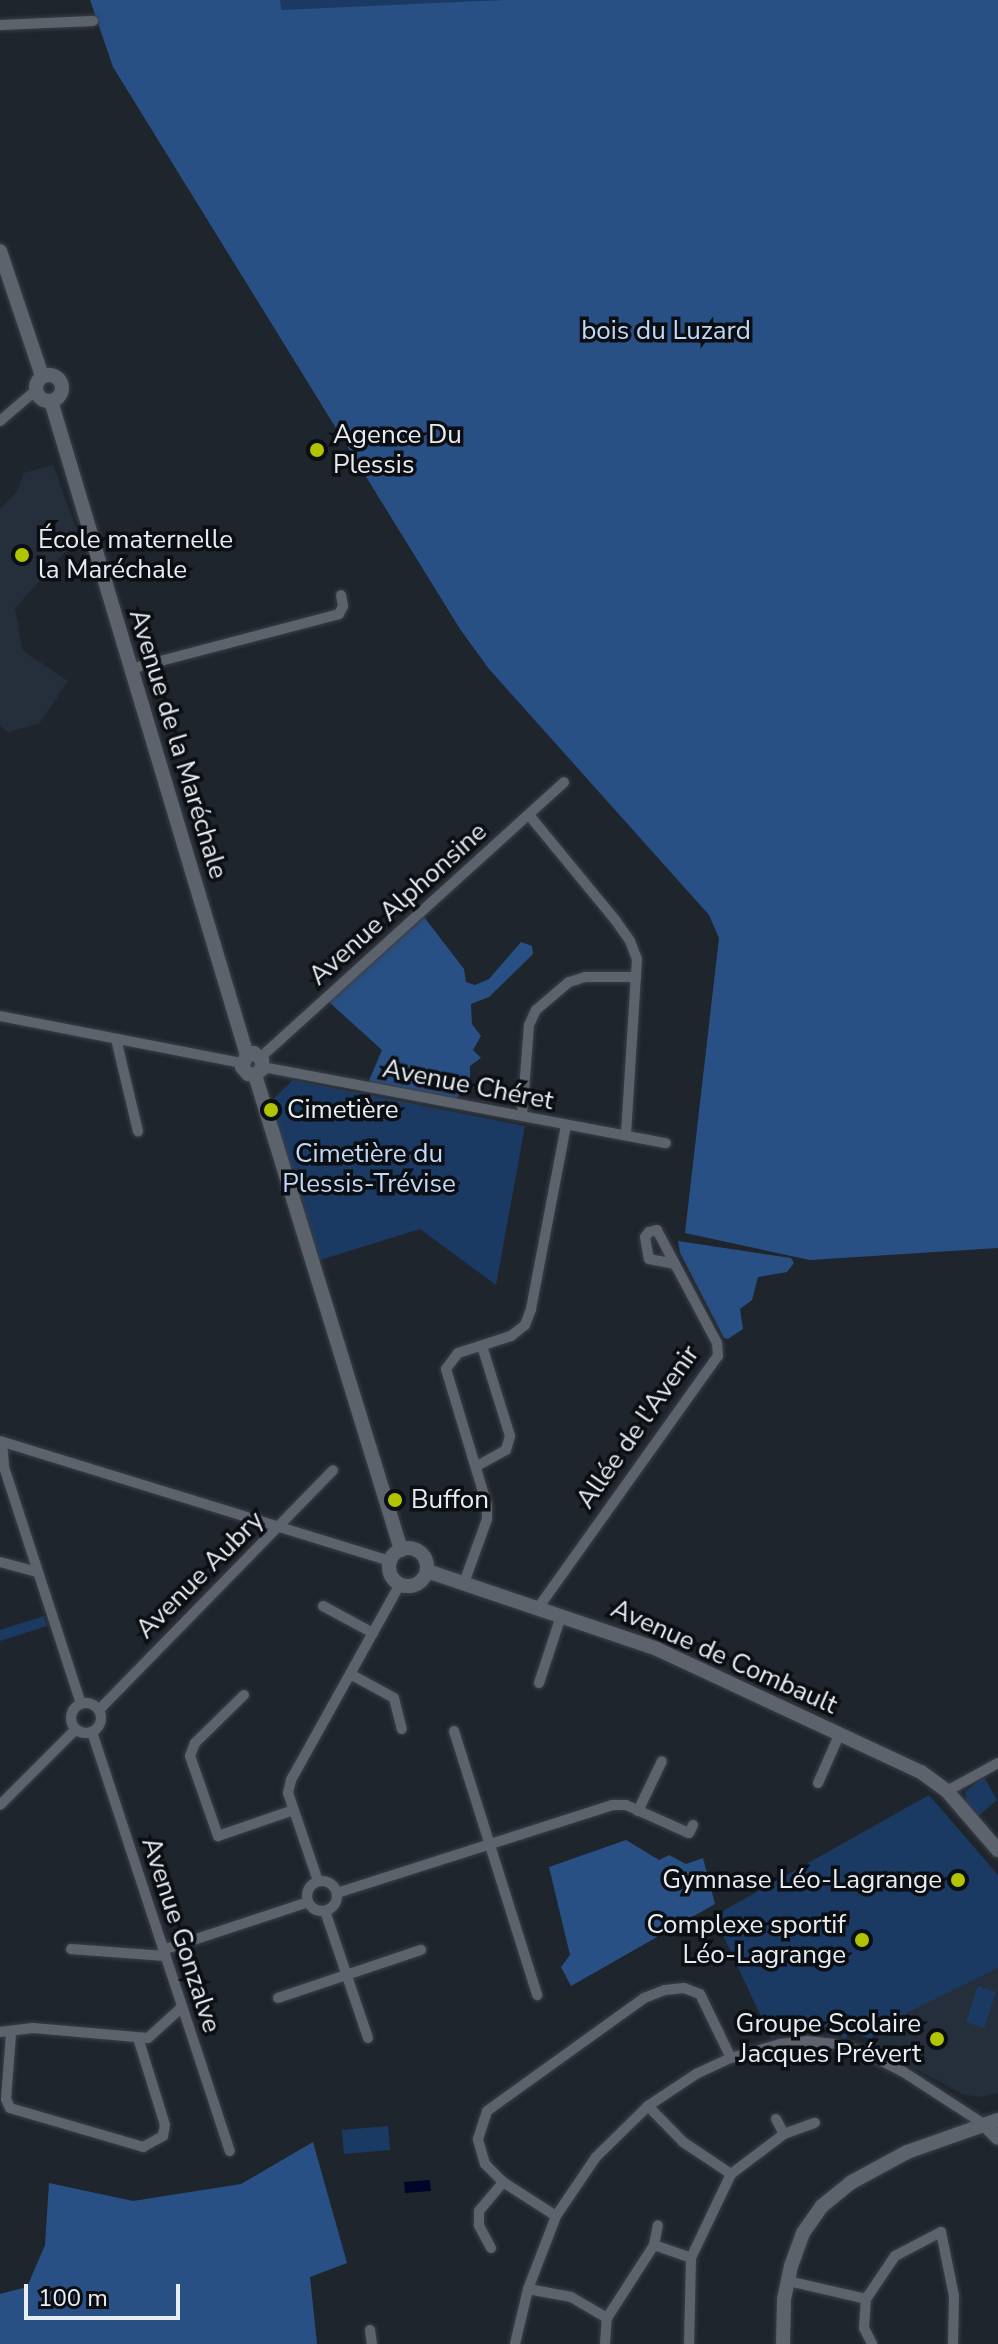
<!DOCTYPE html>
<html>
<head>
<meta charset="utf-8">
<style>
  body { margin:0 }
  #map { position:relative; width:998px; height:2344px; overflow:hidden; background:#1f252d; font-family:"Nunito Sans",sans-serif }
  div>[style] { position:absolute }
  .built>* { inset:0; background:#252f3c }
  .green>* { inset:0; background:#1b3a63 }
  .forest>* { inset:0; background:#295084 }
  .water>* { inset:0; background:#000629 }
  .roads { filter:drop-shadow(0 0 2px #3a3f46) drop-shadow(0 0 2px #3a3f46) }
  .street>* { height:10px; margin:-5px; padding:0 5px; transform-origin:5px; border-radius:5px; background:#5c636d }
  .street>.ring { margin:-5px; padding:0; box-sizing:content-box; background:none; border:10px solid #5c636d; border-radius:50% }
  .secondary>* { height:14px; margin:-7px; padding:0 7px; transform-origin:7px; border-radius:7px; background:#5c636d }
  .secondary>.ring { margin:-7px; padding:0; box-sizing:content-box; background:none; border:14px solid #5c636d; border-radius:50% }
  .dots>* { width:22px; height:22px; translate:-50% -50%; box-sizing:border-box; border:4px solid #0b0e12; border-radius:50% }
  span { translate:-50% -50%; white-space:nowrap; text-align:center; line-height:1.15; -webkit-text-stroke:7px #0b0e12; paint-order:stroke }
  .park-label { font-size:26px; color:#c1d8f8 }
  .poi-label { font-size:26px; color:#e8edf2 }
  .left { translate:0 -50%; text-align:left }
  .right { translate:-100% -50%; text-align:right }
  .street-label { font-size:26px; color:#e8edf2 }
  .scale { position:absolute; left:24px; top:2284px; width:156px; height:36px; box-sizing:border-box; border:4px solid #e8edf2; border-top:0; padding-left:10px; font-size:24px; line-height:28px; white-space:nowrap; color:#e8edf2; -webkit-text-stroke:6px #0b0e12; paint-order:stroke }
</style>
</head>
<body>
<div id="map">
  <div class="built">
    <div style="clip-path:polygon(53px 465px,79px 536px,15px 608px,22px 650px,68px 681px,39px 724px,8px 732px,0 726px,0 509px,18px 490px,24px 473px)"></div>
    <div style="clip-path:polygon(998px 1968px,998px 2093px,979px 2097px,962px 2094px,873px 2046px,878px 2031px,915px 2007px)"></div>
  </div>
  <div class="green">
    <div style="clip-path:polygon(270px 0,504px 0,281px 15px)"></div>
    <div style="clip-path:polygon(293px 1080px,525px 1126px,496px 1285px,420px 1229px,320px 1260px,270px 1102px)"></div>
    <div style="clip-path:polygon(44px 1616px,47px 1626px,0 1641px,0 1630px)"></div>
    <div style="clip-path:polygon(984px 1777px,997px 1800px,977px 1817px,966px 1802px,965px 1792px)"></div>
    <div style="clip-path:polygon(929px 1795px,998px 1875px,998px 1968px,876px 2028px,869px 2046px,866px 2045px,868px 2038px,858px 2035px,849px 2032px,846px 2039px,841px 2037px,850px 2017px,848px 2013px,837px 2037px,827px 2035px,828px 2027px,805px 2026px,774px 2029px,775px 2037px,771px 2038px,714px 1916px)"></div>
    <div style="clip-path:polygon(978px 1986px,996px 1992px,984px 2028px,966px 2022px)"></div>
    <div style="clip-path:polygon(388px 2126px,390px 2150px,344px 2154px,342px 2130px)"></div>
  </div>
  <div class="forest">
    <div style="clip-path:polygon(90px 0,280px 0,281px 10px,504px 0,998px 0,998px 1248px,810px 1260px,685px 1233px,719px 938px,709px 915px,489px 669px,460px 629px,113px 67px)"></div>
    <div style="clip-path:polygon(424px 917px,464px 969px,466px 982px,475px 985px,489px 979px,521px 942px,532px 946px,533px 954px,489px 997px,471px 1004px,472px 1024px,481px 1036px,473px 1050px,481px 1058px,470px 1066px,470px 1083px,455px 1100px,368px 1083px,382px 1050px,329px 1002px)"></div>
    <div style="clip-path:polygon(678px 1241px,791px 1258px,794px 1263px,787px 1272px,758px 1277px,752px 1300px,740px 1309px,743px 1329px,728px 1339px,724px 1338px,680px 1253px)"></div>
    <div style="clip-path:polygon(626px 1840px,659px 1860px,669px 1855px,686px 1864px,703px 1858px,715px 1904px,571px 1986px,561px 1967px,570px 1955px,549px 1867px)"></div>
    <div style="clip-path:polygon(313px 2142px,347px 2263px,310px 2277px,317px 2344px,0 2344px,0 2294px,27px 2287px,45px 2245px,49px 2183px,133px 2201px,241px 2184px)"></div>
  </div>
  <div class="water">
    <div style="clip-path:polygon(430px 2180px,431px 2191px,405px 2193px,404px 2182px)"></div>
  </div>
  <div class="roads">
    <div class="street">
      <div style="left:0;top:25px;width:93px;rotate:-2.5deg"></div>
      <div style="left:0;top:421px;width:48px;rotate:-40.7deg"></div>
      <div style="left:130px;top:669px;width:216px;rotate:-14.7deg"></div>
      <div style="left:339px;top:614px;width:9px;rotate:-63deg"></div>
      <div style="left:343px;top:606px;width:11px;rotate:-100deg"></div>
      <div style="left:529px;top:815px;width:137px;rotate:50.6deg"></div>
      <div style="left:616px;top:921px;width:24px;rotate:55deg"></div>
      <div style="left:630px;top:941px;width:19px;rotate:69deg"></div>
      <div style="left:637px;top:959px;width:175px;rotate:93.6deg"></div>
      <div style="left:0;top:1016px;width:247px;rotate:11deg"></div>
      <div style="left:116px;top:1039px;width:95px;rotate:76.6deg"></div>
      <div style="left:261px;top:1057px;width:409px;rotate:-42.2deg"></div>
      <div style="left:263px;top:1067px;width:410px;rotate:10.7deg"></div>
      <div style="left:522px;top:1116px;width:91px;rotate:-85.6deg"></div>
      <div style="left:529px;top:1025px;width:17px;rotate:-65deg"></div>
      <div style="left:536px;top:1010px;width:43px;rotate:-40.3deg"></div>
      <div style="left:569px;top:982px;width:17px;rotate:-17deg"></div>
      <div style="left:585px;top:977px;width:51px"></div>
      <div style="left:0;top:1441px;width:408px;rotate:17.1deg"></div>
      <div style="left:2px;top:1442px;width:25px;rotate:85deg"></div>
      <div style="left:4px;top:1467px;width:249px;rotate:72deg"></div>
      <div style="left:477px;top:1466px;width:33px;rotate:-29deg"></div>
      <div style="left:506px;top:1450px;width:15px;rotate:-74deg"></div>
      <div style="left:510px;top:1436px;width:94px;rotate:-107.3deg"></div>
      <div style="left:0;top:1562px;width:38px;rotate:15deg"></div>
      <div style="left:464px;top:1583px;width:68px;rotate:-70.2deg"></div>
      <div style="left:487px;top:1519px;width:14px;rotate:-90deg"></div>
      <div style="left:487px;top:1505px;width:142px;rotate:-106.8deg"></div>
      <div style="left:446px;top:1369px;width:20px;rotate:-53deg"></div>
      <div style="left:458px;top:1353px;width:56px;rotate:-17.8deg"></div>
      <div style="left:511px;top:1336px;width:18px;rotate:-38deg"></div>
      <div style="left:525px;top:1325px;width:17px;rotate:-69deg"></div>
      <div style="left:531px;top:1309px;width:187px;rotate:-79.2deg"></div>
      <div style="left:323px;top:1606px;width:57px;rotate:28.4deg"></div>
      <div style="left:538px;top:1608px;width:310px;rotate:-54.5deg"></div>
      <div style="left:718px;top:1356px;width:13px;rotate:-94deg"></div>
      <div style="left:717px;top:1343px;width:128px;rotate:-118deg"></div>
      <div style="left:657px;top:1230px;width:8px;rotate:166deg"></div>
      <div style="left:649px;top:1232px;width:6px;rotate:129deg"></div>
      <div style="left:645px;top:1237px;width:22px;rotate:80deg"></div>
      <div style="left:649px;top:1259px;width:25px;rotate:11deg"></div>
      <div style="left:350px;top:1674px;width:50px;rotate:28.6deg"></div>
      <div style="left:394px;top:1698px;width:32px;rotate:76deg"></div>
      <div style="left:539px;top:1683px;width:71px;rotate:-71.8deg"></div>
      <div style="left:244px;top:1695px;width:69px;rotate:135.6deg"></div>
      <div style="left:195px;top:1743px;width:14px;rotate:111deg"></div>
      <div style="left:190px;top:1756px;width:85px;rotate:70.7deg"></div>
      <div style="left:218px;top:1836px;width:80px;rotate:-18.9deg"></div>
      <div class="ring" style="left:71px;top:1703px;width:20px;height:20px"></div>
      <div style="left:99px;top:1710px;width:335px;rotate:-45.7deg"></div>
      <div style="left:454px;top:1731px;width:277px;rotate:72.5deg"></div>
      <div style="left:92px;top:1732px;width:441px;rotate:71.8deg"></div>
      <div style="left:818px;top:1783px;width:55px;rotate:-66.3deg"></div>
      <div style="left:947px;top:1791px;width:58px;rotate:-28.8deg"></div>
      <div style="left:0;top:1805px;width:107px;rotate:-45deg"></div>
      <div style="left:638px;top:1811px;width:55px;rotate:-64.4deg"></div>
      <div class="ring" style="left:307px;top:1881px;width:20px;height:20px"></div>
      <div style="left:318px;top:1881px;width:93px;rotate:-108.8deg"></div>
      <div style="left:288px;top:1793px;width:13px;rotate:-77deg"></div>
      <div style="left:291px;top:1780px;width:224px;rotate:-60.9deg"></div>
      <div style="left:337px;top:1893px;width:289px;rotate:-17.7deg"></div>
      <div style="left:612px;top:1805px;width:14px"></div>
      <div style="left:626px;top:1805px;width:69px;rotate:24deg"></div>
      <div style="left:689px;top:1833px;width:9px;rotate:-63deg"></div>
      <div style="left:325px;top:1911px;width:134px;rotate:71.3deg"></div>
      <div style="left:71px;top:1949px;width:94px;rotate:4.3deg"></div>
      <div style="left:163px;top:1950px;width:153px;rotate:-18.3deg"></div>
      <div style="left:278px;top:1998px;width:151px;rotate:-18.6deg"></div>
      <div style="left:0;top:2032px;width:33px;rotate:-7deg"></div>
      <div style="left:33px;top:2028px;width:115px;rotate:5deg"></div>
      <div style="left:148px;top:2038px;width:46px;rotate:-42.4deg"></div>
      <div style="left:11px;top:2034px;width:65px;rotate:94.4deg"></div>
      <div style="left:6px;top:2099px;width:10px;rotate:66deg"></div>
      <div style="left:10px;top:2108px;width:139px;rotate:16.3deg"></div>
      <div style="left:143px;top:2147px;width:23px;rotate:-29deg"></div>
      <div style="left:163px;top:2136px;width:11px;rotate:-80deg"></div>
      <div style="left:165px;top:2125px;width:91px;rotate:-107.2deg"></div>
      <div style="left:648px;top:2106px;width:50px;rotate:45.8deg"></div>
      <div style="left:683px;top:2142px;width:58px;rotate:33.7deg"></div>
      <div style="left:731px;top:2174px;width:93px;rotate:115.5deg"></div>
      <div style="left:691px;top:2258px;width:86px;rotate:91.3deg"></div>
      <div style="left:776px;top:2119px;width:17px;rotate:62deg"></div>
      <div style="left:731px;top:2174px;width:66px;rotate:-37deg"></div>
      <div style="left:784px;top:2134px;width:33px;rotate:-20deg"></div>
      <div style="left:556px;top:2216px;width:63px;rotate:-147.3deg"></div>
      <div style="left:503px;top:2182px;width:25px;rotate:-135deg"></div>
      <div style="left:485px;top:2164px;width:26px;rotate:-106deg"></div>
      <div style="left:478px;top:2139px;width:29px;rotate:-72deg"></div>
      <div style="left:487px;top:2111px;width:193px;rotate:-35.7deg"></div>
      <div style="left:644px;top:1998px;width:22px;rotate:-21deg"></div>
      <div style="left:665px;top:1990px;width:19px;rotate:-6deg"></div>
      <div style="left:684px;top:1988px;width:17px;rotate:21deg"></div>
      <div style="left:700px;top:1994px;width:71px;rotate:64.2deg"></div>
      <div style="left:654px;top:2245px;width:20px;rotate:-79deg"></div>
      <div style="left:491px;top:2248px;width:26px;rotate:-118deg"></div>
      <div style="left:479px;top:2225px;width:14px;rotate:-90deg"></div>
      <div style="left:479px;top:2211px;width:38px;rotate:-50deg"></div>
      <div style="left:788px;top:2281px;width:80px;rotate:13deg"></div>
      <div style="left:866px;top:2299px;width:52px;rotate:-56deg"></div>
      <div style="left:895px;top:2256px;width:52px;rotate:-27.6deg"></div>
      <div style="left:941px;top:2232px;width:65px;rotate:78.5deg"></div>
      <div style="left:954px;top:2296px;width:48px;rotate:91.2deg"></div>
      <div style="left:528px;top:2289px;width:44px;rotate:10.5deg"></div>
      <div style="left:571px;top:2297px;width:42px;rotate:30.3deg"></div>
      <div style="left:866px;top:2299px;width:29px;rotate:94deg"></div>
      <div style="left:864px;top:2328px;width:18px;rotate:63deg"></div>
      <div style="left:370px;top:2330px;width:14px;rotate:82deg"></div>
      <div style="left:515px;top:2344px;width:57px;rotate:-76.7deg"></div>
      <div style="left:528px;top:2289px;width:78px;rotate:-69deg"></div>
      <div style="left:556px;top:2216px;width:71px;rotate:-55.9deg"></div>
      <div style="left:596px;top:2157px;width:73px;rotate:-44.4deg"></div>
      <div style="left:648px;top:2106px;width:58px;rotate:-33.7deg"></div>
      <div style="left:696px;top:2074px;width:38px;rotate:-25deg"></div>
      <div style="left:731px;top:2058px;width:51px;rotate:-15.9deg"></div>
      <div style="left:780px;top:2044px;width:27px;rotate:-6deg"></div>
      <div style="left:807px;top:2041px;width:30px;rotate:6deg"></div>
      <div style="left:837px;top:2044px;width:33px;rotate:18deg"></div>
      <div style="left:868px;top:2054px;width:38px;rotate:27deg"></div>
      <div style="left:902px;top:2071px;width:99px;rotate:33deg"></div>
      <div style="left:605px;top:2344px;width:26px;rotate:-86deg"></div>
      <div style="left:607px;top:2318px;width:87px;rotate:-57.2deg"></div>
      <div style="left:654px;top:2245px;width:39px;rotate:19deg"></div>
    </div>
    <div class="secondary">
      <div style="left:0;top:251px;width:132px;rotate:71.4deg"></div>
      <div class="ring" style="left:36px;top:375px;width:12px;height:12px"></div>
      <div style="left:51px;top:401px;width:683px;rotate:73.32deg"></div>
      <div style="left:247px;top:1055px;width:7px;rotate:-16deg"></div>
      <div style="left:254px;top:1053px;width:11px;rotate:41deg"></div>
      <div style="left:262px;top:1060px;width:9px;rotate:90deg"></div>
      <div style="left:262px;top:1069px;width:9px;rotate:139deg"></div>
      <div style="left:247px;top:1055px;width:13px;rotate:113deg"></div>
      <div style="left:242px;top:1067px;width:9px;rotate:49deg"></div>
      <div style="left:248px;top:1074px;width:7px;rotate:8deg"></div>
      <div style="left:255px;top:1075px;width:497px;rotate:72.9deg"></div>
      <div class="ring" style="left:389px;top:1548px;width:24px;height:24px"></div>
      <div style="left:427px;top:1571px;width:243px;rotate:18.7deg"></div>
      <div style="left:657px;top:1649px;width:291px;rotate:25deg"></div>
      <div style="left:921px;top:1772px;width:32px;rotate:36deg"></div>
      <div style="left:947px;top:1791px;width:78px;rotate:49.2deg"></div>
      <div style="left:985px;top:2125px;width:18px;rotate:45deg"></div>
      <div style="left:783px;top:2344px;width:45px;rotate:-88.7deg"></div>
      <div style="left:784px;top:2299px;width:34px;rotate:-78deg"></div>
      <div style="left:791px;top:2266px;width:35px;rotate:-70deg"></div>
      <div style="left:803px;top:2233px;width:33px;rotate:-55deg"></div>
      <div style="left:822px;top:2206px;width:36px;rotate:-39deg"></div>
      <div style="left:850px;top:2183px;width:65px;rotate:-28.5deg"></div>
      <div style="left:907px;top:2152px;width:96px;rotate:-19.4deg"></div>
    </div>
  </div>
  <div class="dots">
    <div style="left:317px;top:450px;background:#b0c500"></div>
    <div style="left:22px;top:555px;background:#b0c500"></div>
    <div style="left:271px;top:1110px;background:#b0c500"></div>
    <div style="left:395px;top:1500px;background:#b0c500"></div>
    <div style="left:958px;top:1880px;background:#b0c500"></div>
    <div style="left:862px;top:1940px;background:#b0c500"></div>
    <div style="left:937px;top:2039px;background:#b0c500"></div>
  </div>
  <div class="park-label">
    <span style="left:666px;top:331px">bois du Luzard</span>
    <span style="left:369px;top:1169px">Cimetière du<br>Plessis-Trévise</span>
  </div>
  <div class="poi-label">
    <span class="left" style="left:333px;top:450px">Agence Du<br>Plessis</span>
    <span class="left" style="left:38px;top:555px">École maternelle<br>la Maréchale</span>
    <span class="left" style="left:287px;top:1110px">Cimetière</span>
    <span class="left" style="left:411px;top:1500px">Buffon</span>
    <span class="right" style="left:942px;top:1880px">Gymnase Léo-Lagrange</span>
    <span class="right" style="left:846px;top:1940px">Complexe sportif<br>Léo-Lagrange</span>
    <span class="right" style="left:921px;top:2039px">Groupe Scolaire<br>Jacques Prévert</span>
  </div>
  <div class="street-label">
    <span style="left:178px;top:744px;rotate:73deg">Avenue de la Maréchale</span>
    <span style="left:398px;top:904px;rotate:-42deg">Avenue Alphonsine</span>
    <span style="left:468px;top:1085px;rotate:11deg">Avenue Chéret</span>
    <span style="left:638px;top:1427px;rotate:-55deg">Allée de l'Avenir</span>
    <span style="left:200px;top:1575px;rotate:-45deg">Avenue Aubry</span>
    <span style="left:724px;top:1657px;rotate:24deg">Avenue de Combault</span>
    <span style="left:181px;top:1935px;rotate:72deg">Avenue Gonzalve</span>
  </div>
  <div class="scale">100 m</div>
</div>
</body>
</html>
